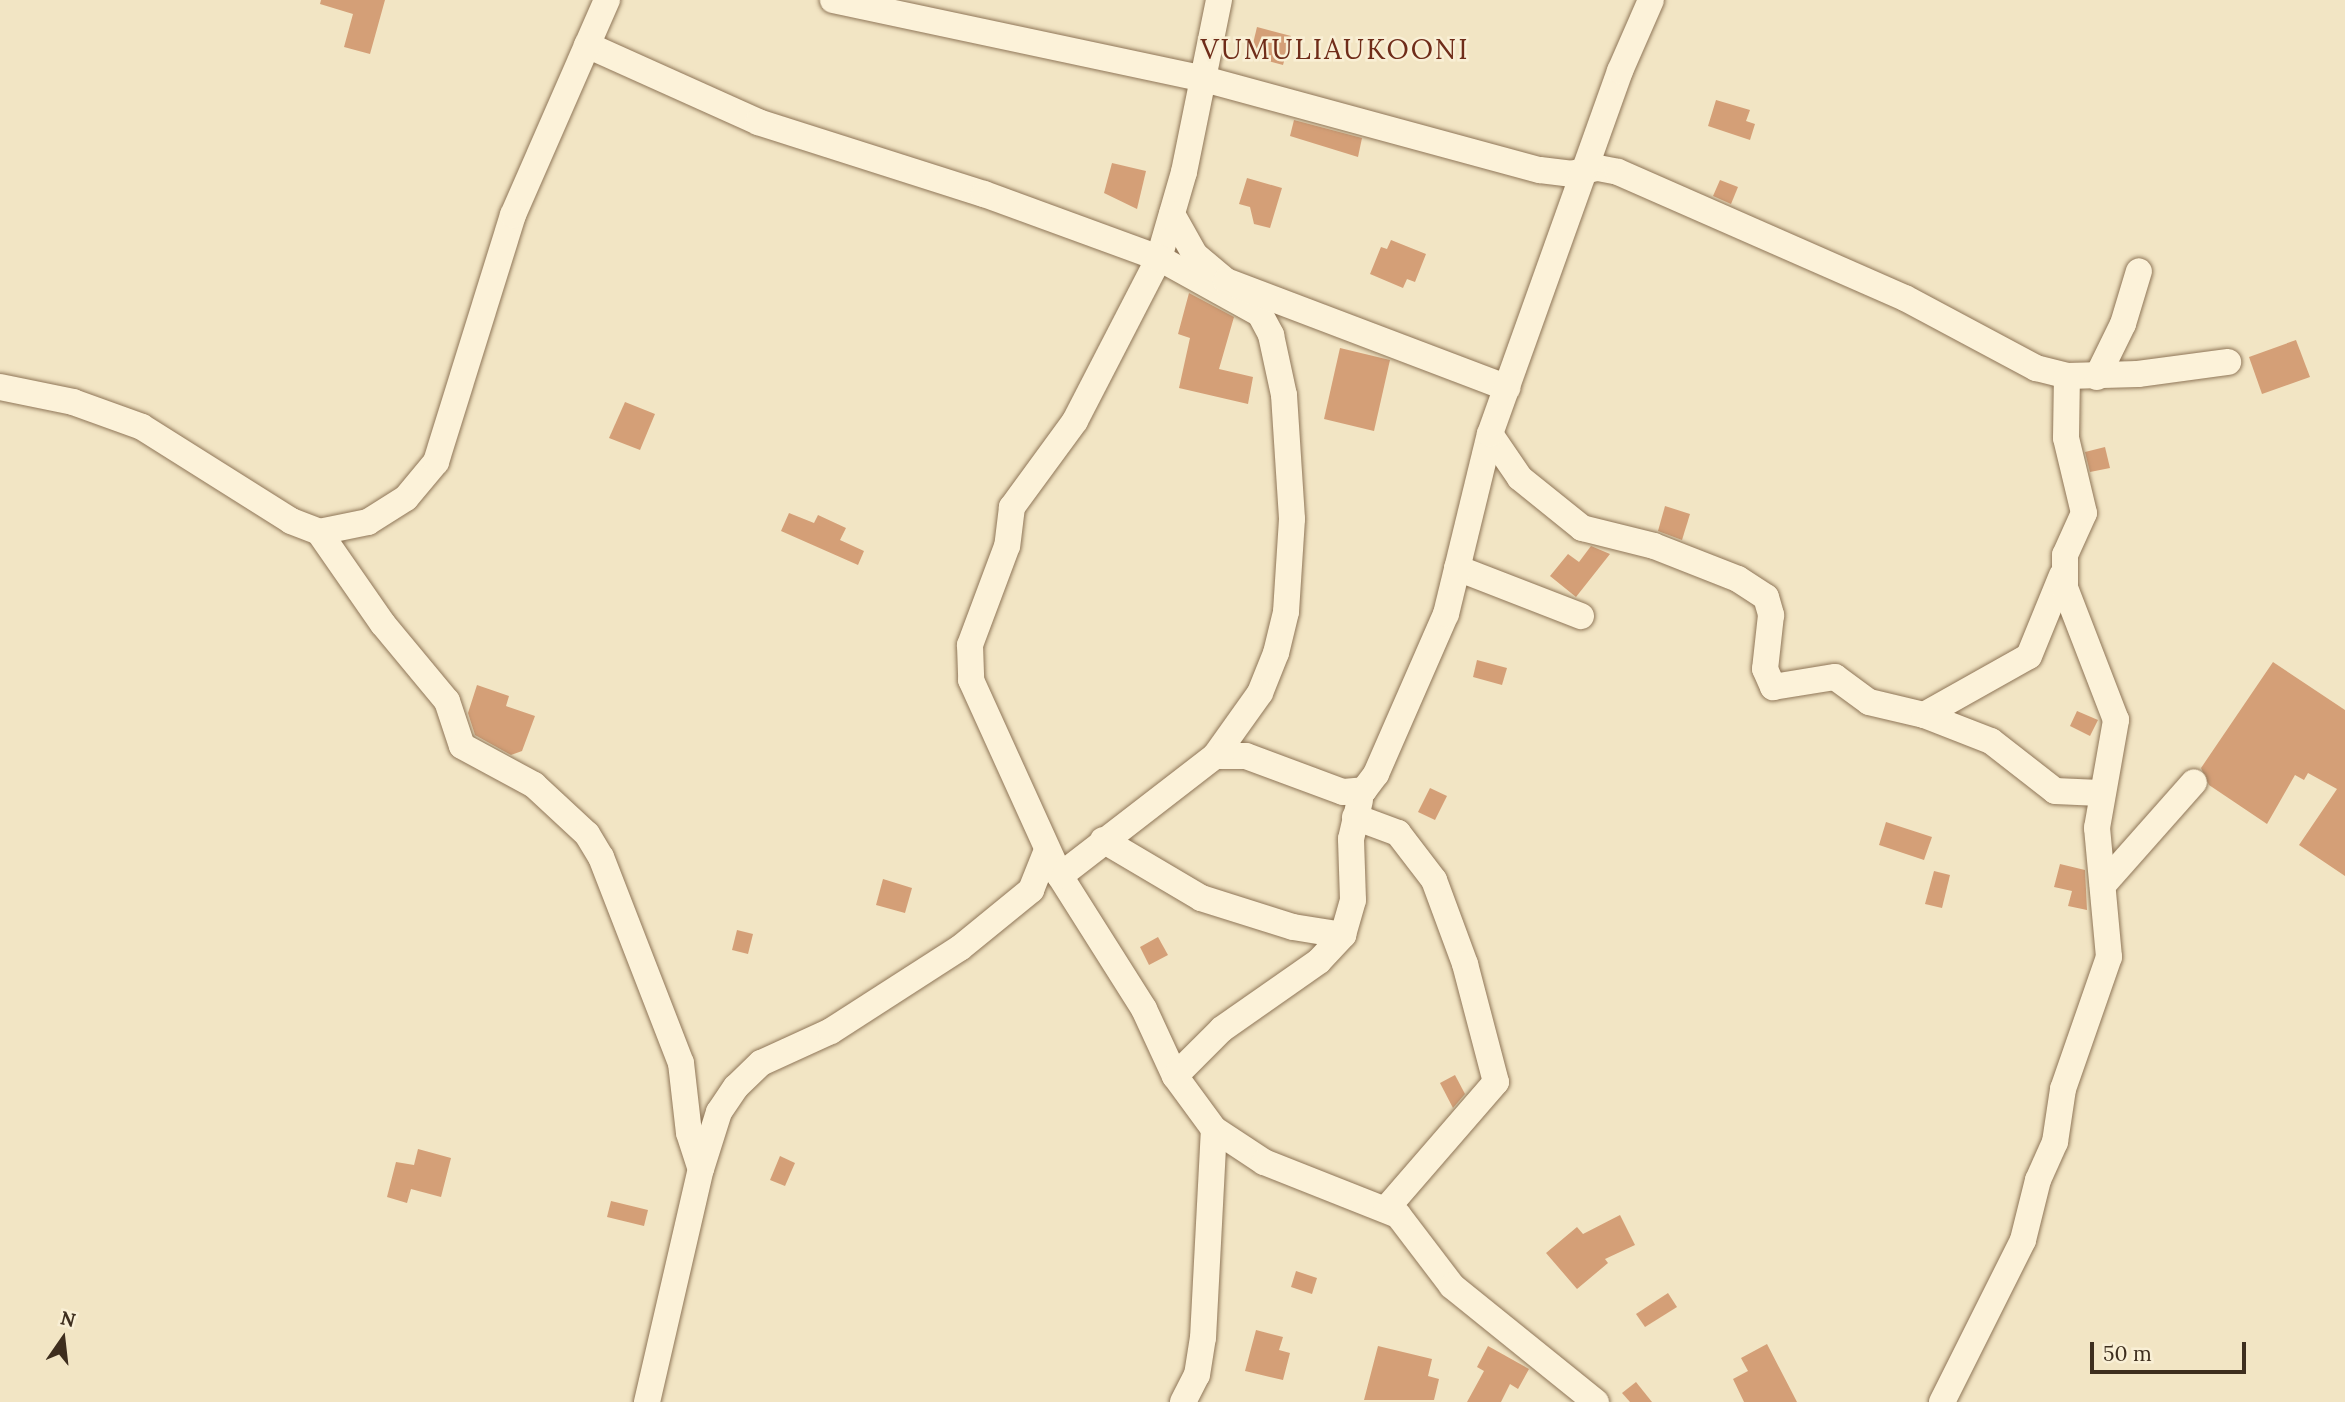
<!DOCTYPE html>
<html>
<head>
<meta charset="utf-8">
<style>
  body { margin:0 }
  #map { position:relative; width:2345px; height:1402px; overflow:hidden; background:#f2e5c4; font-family:Lora,serif }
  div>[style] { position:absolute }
  .building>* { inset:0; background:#d49f77 }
  .roads { filter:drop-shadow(0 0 2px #8f7658) drop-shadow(0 0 2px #8f7658) }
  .minor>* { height:26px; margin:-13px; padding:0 13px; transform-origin:13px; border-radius:13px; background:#fcf2d9 }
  span { translate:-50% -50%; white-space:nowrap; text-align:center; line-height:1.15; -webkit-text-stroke:5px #f9efd5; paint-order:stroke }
  .quarter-label { font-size:28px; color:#6f2c19; letter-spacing:2px }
  .north { position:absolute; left:28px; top:1304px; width:70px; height:70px; -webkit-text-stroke:5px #f9efd5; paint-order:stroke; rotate:14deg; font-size:19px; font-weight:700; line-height:28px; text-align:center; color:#3e2e1e }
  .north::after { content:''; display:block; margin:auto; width:24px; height:32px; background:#3e2e1e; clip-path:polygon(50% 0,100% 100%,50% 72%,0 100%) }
  .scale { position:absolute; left:2090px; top:1342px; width:156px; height:32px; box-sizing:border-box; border:4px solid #3e2e1e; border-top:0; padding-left:9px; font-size:21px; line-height:24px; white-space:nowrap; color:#3e2e1e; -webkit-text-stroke:5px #f9efd5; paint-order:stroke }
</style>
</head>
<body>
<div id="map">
  <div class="building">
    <div style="clip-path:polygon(321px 0,385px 0,370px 54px,344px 47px,353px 14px,320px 4px)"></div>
    <div style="clip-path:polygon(1257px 27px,1291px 36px,1283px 65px,1250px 56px)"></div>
    <div style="clip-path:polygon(1716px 100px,1750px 110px,1746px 121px,1755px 124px,1750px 140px,1708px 126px)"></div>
    <div style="clip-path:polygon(1294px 120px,1362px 138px,1358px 157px,1290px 136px)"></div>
    <div style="clip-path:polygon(1112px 163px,1146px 171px,1137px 209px,1104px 193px)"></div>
    <div style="clip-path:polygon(1247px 178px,1282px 188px,1270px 228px,1254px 224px,1250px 207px,1239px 204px)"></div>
    <div style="clip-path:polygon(1720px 180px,1738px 187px,1731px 204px,1713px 196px)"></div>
    <div style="clip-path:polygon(1391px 240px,1426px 254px,1415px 282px,1407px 279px,1403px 288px,1370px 274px,1381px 247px,1387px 249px)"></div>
    <div style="clip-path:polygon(1189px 293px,1234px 317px,1219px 369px,1253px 377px,1248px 404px,1179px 388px,1190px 338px,1178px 334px)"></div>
    <div style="clip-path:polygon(2296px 340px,2310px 377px,2262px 394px,2249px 357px)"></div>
    <div style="clip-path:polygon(1340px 348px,1390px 360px,1374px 431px,1324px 419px)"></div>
    <div style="clip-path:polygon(625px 402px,655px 414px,640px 450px,609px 438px)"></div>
    <div style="clip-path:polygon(2105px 447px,2110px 468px,2090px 472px,2085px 452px)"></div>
    <div style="clip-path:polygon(1665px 506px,1690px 514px,1682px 540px,1658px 531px)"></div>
    <div style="clip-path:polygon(789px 513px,814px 523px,818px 515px,846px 528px,840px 540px,864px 551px,858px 565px,781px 531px)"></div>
    <div style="clip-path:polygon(1591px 546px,1610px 554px,1576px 597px,1550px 576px,1568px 554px,1579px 562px)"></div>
    <div style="clip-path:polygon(1477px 660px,1507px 668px,1502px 685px,1473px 677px)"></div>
    <div style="clip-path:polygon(2273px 662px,2345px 710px,2345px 876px,2299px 845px,2337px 789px,2308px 773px,2304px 780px,2295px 775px,2267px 824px,2209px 785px,2201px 768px)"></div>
    <div style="clip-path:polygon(477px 685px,509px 696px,506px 706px,535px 716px,522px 751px,511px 755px,475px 735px,468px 713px)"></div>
    <div style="clip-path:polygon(2077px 711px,2098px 720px,2090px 736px,2070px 726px)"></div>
    <div style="clip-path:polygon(1430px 788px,1447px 796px,1435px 820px,1418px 812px)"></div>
    <div style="clip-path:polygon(1886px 822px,1932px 837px,1924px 860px,1879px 845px)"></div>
    <div style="clip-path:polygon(2060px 864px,2085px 870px,2087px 910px,2068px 906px,2072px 891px,2054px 887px)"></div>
    <div style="clip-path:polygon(1934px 871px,1950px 875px,1942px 908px,1925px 904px)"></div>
    <div style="clip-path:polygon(883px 879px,912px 888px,905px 913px,876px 905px)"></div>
    <div style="clip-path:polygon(737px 930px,753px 934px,748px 954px,732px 950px)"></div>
    <div style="clip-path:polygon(1158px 937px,1168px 955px,1149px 965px,1140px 947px)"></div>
    <div style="clip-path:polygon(1455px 1075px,1465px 1094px,1453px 1108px,1440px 1083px)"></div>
    <div style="clip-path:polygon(418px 1149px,451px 1158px,441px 1197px,411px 1189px,407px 1203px,387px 1197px,396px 1162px,414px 1165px)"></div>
    <div style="clip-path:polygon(780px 1156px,795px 1163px,785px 1186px,770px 1180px)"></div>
    <div style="clip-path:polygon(611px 1201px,648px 1210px,644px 1226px,607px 1217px)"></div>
    <div style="clip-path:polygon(1620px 1215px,1635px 1245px,1605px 1259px,1608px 1263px,1577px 1289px,1546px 1253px,1577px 1227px,1583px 1234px)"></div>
    <div style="clip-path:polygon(1296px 1271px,1317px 1278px,1312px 1294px,1291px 1287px)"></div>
    <div style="clip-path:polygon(1668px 1293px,1677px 1307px,1645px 1327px,1636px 1314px)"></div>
    <div style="clip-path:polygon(1256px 1330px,1283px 1337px,1279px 1350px,1290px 1353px,1283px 1380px,1245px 1371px)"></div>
    <div style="clip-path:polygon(1767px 1344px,1797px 1402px,1744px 1402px,1733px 1379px,1748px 1371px,1741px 1358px)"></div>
    <div style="clip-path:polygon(1378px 1346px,1432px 1359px,1428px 1376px,1439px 1379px,1434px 1400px,1364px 1400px)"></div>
    <div style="clip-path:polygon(1488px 1346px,1529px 1369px,1518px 1389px,1510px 1384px,1501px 1402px,1467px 1402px,1484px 1371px,1477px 1367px)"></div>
    <div style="clip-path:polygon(1636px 1382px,1652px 1402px,1630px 1402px,1622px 1393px)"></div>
  </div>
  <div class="roads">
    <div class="minor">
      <div style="left:833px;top:0;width:379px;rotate:12deg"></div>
      <div style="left:1204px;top:79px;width:348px;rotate:15.2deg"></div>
      <div style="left:1540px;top:170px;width:31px;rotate:7deg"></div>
      <div style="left:1571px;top:174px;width:28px;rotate:-13deg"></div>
      <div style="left:1598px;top:168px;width:20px;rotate:11deg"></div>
      <div style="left:1618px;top:172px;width:313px;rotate:23.7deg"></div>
      <div style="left:1905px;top:298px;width:149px;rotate:28.1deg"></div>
      <div style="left:2036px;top:368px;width:32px;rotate:14deg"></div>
      <div style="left:2067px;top:376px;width:71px;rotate:-1.6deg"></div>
      <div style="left:2138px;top:374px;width:91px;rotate:-7.6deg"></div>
      <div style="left:1219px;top:0;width:176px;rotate:101.5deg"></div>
      <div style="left:1184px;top:172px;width:90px;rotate:106.2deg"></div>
      <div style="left:1159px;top:258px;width:183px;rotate:117.3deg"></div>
      <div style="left:1075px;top:421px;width:107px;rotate:126.2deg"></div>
      <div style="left:1012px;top:507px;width:39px;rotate:97deg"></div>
      <div style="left:1007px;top:546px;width:106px;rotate:110.5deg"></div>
      <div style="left:970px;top:645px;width:35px;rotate:88deg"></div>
      <div style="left:971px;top:680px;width:215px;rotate:65.6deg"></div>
      <div style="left:1060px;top:876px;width:157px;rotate:57.7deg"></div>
      <div style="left:1144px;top:1009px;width:74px;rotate:65.2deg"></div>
      <div style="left:1175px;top:1076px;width:66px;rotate:53.7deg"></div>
      <div style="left:1214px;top:1129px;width:60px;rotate:33.4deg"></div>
      <div style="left:1264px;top:1162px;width:144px;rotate:21.6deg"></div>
      <div style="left:1398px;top:1215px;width:89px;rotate:52.7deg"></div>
      <div style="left:1452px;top:1286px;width:185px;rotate:38.9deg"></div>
      <div style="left:587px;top:45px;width:188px;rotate:24.2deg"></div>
      <div style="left:758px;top:122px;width:237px;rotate:17.7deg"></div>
      <div style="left:984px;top:194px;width:186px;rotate:20.1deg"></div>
      <div style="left:1159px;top:258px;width:115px;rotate:29deg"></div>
      <div style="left:1260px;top:314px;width:24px;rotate:62deg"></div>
      <div style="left:1271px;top:335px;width:61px;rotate:77.8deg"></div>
      <div style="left:1284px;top:395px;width:124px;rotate:86.3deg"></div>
      <div style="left:1292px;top:519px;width:93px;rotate:93.7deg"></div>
      <div style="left:1286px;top:612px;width:42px;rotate:103.7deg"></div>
      <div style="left:1276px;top:653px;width:43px;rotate:111.8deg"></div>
      <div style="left:1260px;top:693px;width:77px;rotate:125.5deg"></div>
      <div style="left:1215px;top:756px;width:196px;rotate:142.3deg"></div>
      <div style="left:1172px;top:214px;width:47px;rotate:60.7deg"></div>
      <div style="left:1195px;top:255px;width:40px;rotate:40deg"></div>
      <div style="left:1226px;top:281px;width:301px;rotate:20.8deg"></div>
      <div style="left:2097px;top:377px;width:59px;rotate:-63.9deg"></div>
      <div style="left:2123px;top:324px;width:55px;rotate:-73.2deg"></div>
      <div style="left:0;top:387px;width:75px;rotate:11.6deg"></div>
      <div style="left:73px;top:402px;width:73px;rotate:19.9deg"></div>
      <div style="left:142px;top:427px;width:176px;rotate:32.2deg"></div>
      <div style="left:291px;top:521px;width:30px;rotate:21deg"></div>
      <div style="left:319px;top:532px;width:50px;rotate:-11.5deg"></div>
      <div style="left:368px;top:522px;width:45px;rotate:-32.3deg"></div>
      <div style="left:406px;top:498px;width:47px;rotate:-50.2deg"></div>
      <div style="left:436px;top:462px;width:259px;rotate:-72.7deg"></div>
      <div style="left:513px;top:215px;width:235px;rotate:-66.4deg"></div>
      <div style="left:1490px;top:434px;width:53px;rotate:55.7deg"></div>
      <div style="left:1520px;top:478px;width:80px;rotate:38.9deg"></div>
      <div style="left:1582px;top:528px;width:74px;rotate:14deg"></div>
      <div style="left:1654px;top:546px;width:90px;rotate:21.4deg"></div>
      <div style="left:1738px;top:579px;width:33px;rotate:33deg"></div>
      <div style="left:1766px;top:597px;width:19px;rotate:74deg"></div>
      <div style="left:1771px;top:615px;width:54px;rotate:96.3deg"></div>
      <div style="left:1765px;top:669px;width:20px;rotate:66deg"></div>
      <div style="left:1773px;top:687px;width:63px;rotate:-9.2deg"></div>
      <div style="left:1835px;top:677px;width:42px;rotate:36.3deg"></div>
      <div style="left:1869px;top:702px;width:57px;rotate:13.3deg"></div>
      <div style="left:1924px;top:715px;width:72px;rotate:21.2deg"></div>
      <div style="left:1991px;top:741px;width:81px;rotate:38deg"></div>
      <div style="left:2055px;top:791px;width:45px;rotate:2.5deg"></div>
      <div style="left:319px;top:532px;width:112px;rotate:55.2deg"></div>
      <div style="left:383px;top:624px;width:100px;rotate:50.3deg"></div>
      <div style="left:447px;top:701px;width:47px;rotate:71.6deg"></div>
      <div style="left:462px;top:746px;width:82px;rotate:28.4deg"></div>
      <div style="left:534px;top:785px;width:72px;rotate:42.8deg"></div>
      <div style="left:587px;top:834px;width:27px;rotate:59deg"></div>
      <div style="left:601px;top:857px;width:221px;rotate:68.8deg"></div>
      <div style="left:681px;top:1063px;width:70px;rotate:83.5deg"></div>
      <div style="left:689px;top:1133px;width:38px;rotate:72deg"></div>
      <div style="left:1457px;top:568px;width:133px;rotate:21.2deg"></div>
      <div style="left:1924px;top:715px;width:120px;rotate:-29.3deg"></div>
      <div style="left:2029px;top:656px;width:87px;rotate:-67.8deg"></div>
      <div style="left:1215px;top:756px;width:31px"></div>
      <div style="left:1246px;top:756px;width:103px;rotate:20.4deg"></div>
      <div style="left:1343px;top:792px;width:21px;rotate:-5deg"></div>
      <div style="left:1364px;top:790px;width:20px;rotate:-53deg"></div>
      <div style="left:1376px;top:774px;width:175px;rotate:-66.4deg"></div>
      <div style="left:1446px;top:614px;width:185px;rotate:-76.3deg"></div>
      <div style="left:1490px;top:434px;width:386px;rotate:-70.3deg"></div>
      <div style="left:1620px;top:71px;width:77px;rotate:-66.4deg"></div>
      <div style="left:1355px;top:817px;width:46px;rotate:20.4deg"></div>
      <div style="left:1398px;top:833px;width:59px;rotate:52.5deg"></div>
      <div style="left:1434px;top:880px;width:90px;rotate:69.7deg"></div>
      <div style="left:1465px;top:964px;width:122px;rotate:75.3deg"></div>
      <div style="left:1496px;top:1082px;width:167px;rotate:130.9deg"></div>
      <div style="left:1103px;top:840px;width:114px;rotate:30.6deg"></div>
      <div style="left:1201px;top:898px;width:96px;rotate:17.5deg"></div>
      <div style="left:1293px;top:927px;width:51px;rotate:9.1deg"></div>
      <div style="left:2103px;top:885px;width:137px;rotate:-48.5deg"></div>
      <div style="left:1175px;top:1076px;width:66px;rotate:-45deg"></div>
      <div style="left:1222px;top:1029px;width:118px;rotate:-35deg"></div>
      <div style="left:1319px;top:961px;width:35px;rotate:-47deg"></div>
      <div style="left:1343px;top:935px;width:36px;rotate:-74deg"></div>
      <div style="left:1353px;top:900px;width:61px;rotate:-91.9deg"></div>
      <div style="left:1351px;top:839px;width:40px;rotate:-77deg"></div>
      <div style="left:647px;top:1402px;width:239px;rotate:-77deg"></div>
      <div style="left:701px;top:1169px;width:60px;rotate:-72.5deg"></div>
      <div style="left:719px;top:1112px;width:30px;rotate:-56deg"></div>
      <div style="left:736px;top:1087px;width:35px;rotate:-44deg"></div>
      <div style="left:761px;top:1063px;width:77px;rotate:-24.6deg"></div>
      <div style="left:831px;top:1031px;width:153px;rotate:-32.8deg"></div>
      <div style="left:960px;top:948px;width:92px;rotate:-39.2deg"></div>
      <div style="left:1031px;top:890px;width:43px;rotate:-68.2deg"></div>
      <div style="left:1183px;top:1402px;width:30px;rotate:-63deg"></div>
      <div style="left:1197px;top:1375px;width:37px;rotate:-81deg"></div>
      <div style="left:1203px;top:1338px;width:209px;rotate:-87deg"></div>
      <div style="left:1942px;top:1402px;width:181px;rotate:-63.4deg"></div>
      <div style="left:2023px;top:1240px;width:62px;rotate:-76deg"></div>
      <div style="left:2038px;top:1180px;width:42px;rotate:-65.9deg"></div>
      <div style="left:2055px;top:1142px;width:54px;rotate:-81.4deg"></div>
      <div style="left:2063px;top:1089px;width:140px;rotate:-70.8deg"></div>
      <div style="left:2109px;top:957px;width:130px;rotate:-95.3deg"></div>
      <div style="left:2097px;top:828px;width:110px;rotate:-80deg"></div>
      <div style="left:2116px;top:720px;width:142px;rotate:-111.1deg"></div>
      <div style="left:2065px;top:588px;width:33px;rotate:-90deg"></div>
      <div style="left:2065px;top:555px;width:46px;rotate:-65.7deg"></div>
      <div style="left:2084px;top:513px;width:77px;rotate:-103.5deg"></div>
      <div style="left:2066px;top:438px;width:62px;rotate:-89.1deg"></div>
    </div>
  </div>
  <div class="quarter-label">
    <span style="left:1335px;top:49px">VUMULIAUKOONI</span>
  </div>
  <div class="north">N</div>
  <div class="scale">50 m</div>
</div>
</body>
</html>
